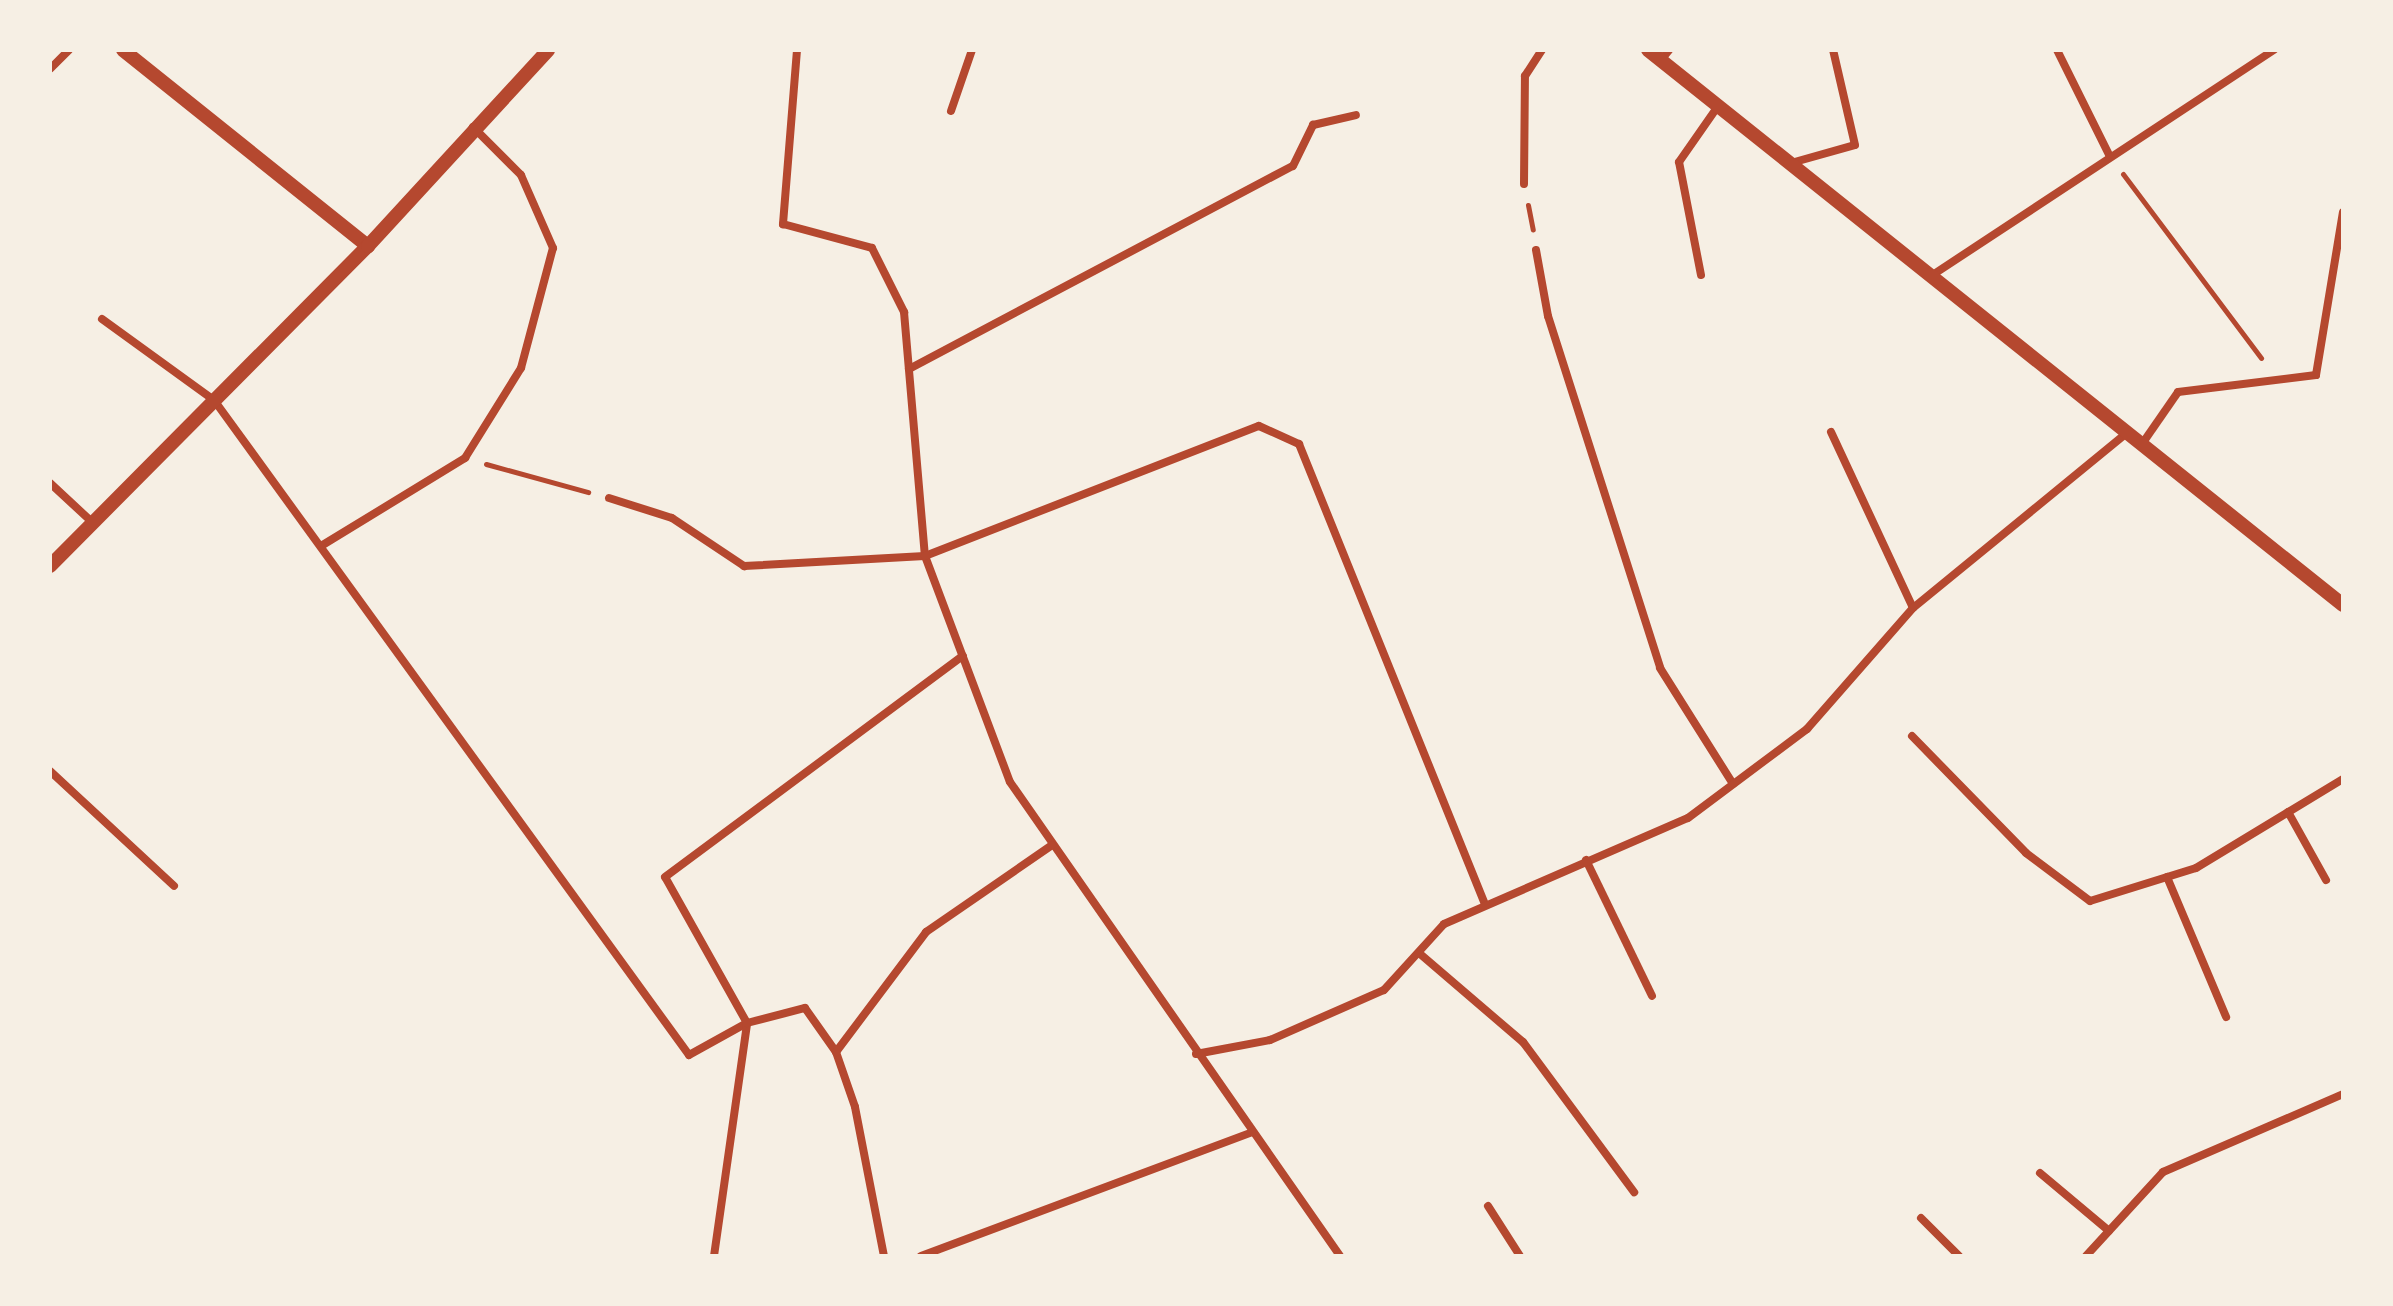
<!DOCTYPE html>
<html>
<head>
<meta charset="utf-8">
<style>
  body { margin:0 }
  #map { position:relative; width:2393px; height:1306px; overflow:hidden; background:#f6efe4; font-family:Inter,sans-serif }
  div>[style] { position:absolute }
  .path>* { height:5px; margin:-2.5px; padding:0 2.5px; transform-origin:2.5px; border-radius:2.5px; background:#b5482f }
  .minor>* { height:8px; margin:-4px; padding:0 4px; transform-origin:4px; border-radius:4px; background:#b5482f }
  .tertiary>* { height:14px; margin:-7px; padding:0 7px; transform-origin:7px; border-radius:7px; background:#b5482f }
  span { translate:-50% -50%; white-space:nowrap; text-align:center; line-height:1.15; -webkit-text-stroke:8px #f6efe4; paint-order:stroke }
  .frame { position:absolute; inset:0; border:52px solid #f6efe4; pointer-events:none }
</style>
</head>
<body>
<div id="map">
  <div class="path">
    <div style="left:2123px;top:174px;width:230px;rotate:53.1deg"></div>
    <div style="left:1528px;top:205px;width:25px;rotate:79deg"></div>
    <div style="left:486px;top:464px;width:106px;rotate:15.4deg"></div>
  </div>
  <div class="minor">
    <div style="left:797px;top:50px;width:175px;rotate:94.6deg"></div>
    <div style="left:783px;top:224px;width:92px;rotate:15.1deg"></div>
    <div style="left:872px;top:248px;width:72px;rotate:63.4deg"></div>
    <div style="left:904px;top:312px;width:245px;rotate:85.1deg"></div>
    <div style="left:925px;top:556px;width:241px;rotate:69.4deg"></div>
    <div style="left:1010px;top:782px;width:578px;rotate:55.15deg"></div>
    <div style="left:2057px;top:50px;width:119px;rotate:63.6deg"></div>
    <div style="left:1661px;top:60px;width:13px;rotate:-51deg"></div>
    <div style="left:50px;top:69px;width:27px;rotate:-45deg"></div>
    <div style="left:951px;top:111px;width:65px;rotate:-71deg"></div>
    <div style="left:1791px;top:163px;width:66px;rotate:-15.7deg"></div>
    <div style="left:1855px;top:145px;width:98px;rotate:-103deg"></div>
    <div style="left:1524px;top:184px;width:108px;rotate:-89.5deg"></div>
    <div style="left:1525px;top:76px;width:31px;rotate:-57deg"></div>
    <div style="left:1536px;top:250px;width:67px;rotate:79.7deg"></div>
    <div style="left:1548px;top:316px;width:369px;rotate:72.3deg"></div>
    <div style="left:1660px;top:668px;width:137px;rotate:57.8deg"></div>
    <div style="left:1701px;top:275px;width:115px;rotate:-101deg"></div>
    <div style="left:1679px;top:162px;width:68px;rotate:-55.1deg"></div>
    <div style="left:1931px;top:276px;width:411px;rotate:-33.4deg"></div>
    <div style="left:102px;top:319px;width:138px;rotate:35.9deg"></div>
    <div style="left:214px;top:400px;width:809px;rotate:54.05deg"></div>
    <div style="left:689px;top:1055px;width:66px;rotate:-28.9deg"></div>
    <div style="left:747px;top:1023px;width:60px;rotate:-14.5deg"></div>
    <div style="left:805px;top:1008px;width:54px;rotate:54.8deg"></div>
    <div style="left:836px;top:1052px;width:58px;rotate:70.9deg"></div>
    <div style="left:855px;top:1107px;width:152px;rotate:79deg"></div>
    <div style="left:909px;top:369px;width:434px;rotate:-27.9deg"></div>
    <div style="left:1293px;top:166px;width:46px;rotate:-64deg"></div>
    <div style="left:1313px;top:125px;width:44px;rotate:-13.1deg"></div>
    <div style="left:1831px;top:432px;width:194px;rotate:65deg"></div>
    <div style="left:2142px;top:444px;width:63px;rotate:-55.3deg"></div>
    <div style="left:2178px;top:392px;width:139px;rotate:-7deg"></div>
    <div style="left:2316px;top:375px;width:165px;rotate:-80.6deg"></div>
    <div style="left:50px;top:483px;width:59px;rotate:42.9deg"></div>
    <div style="left:609px;top:498px;width:66px;rotate:17.6deg"></div>
    <div style="left:672px;top:518px;width:87px;rotate:33.7deg"></div>
    <div style="left:744px;top:566px;width:181px;rotate:-3.2deg"></div>
    <div style="left:925px;top:556px;width:358px;rotate:-21.3deg"></div>
    <div style="left:1259px;top:426px;width:44px;rotate:24.2deg"></div>
    <div style="left:1299px;top:444px;width:497px;rotate:68deg"></div>
    <div style="left:321px;top:546px;width:169px;rotate:-31.4deg"></div>
    <div style="left:465px;top:458px;width:106px;rotate:-58.1deg"></div>
    <div style="left:521px;top:368px;width:124px;rotate:-75.1deg"></div>
    <div style="left:553px;top:248px;width:80px;rotate:-113.7deg"></div>
    <div style="left:521px;top:175px;width:68px;rotate:-135deg"></div>
    <div style="left:1912px;top:736px;width:163px;rotate:45.7deg"></div>
    <div style="left:2026px;top:853px;width:80px;rotate:36.9deg"></div>
    <div style="left:2090px;top:901px;width:111px;rotate:-17.3deg"></div>
    <div style="left:2196px;top:868px;width:172px;rotate:-31.2deg"></div>
    <div style="left:50px;top:771px;width:169px;rotate:42.8deg"></div>
    <div style="left:2288px;top:812px;width:78px;rotate:60.8deg"></div>
    <div style="left:1586px;top:860px;width:151px;rotate:64.1deg"></div>
    <div style="left:2167px;top:877px;width:152px;rotate:67.1deg"></div>
    <div style="left:1419px;top:953px;width:137px;rotate:40.6deg"></div>
    <div style="left:1523px;top:1042px;width:187px;rotate:53.5deg"></div>
    <div style="left:836px;top:1052px;width:150px;rotate:-53.1deg"></div>
    <div style="left:926px;top:932px;width:153px;rotate:-34.6deg"></div>
    <div style="left:1196px;top:1054px;width:75px;rotate:-10.7deg"></div>
    <div style="left:1270px;top:1040px;width:124px;rotate:-23.7deg"></div>
    <div style="left:1384px;top:990px;width:89px;rotate:-47.7deg"></div>
    <div style="left:1444px;top:924px;width:266px;rotate:-23.5deg"></div>
    <div style="left:1688px;top:818px;width:149px;rotate:-36.8deg"></div>
    <div style="left:1807px;top:729px;width:161px;rotate:-48.8deg"></div>
    <div style="left:1913px;top:608px;width:276px;rotate:-39.3deg"></div>
    <div style="left:2040px;top:1173px;width:90px;rotate:40deg"></div>
    <div style="left:1488px;top:1206px;width:59px;rotate:57.4deg"></div>
    <div style="left:1921px;top:1218px;width:54px;rotate:45deg"></div>
    <div style="left:714px;top:1256px;width:235px;rotate:-81.9deg"></div>
    <div style="left:747px;top:1023px;width:167px;rotate:-119.3deg"></div>
    <div style="left:665px;top:877px;width:371px;rotate:-36.6deg"></div>
    <div style="left:921px;top:1256px;width:353px;rotate:-20.5deg"></div>
    <div style="left:2086px;top:1256px;width:114px;rotate:-47.5deg"></div>
    <div style="left:2163px;top:1172px;width:196px;rotate:-23.4deg"></div>
  </div>
  <div class="tertiary">
    <div style="left:123px;top:50px;width:314px;rotate:38.7deg"></div>
    <div style="left:1648px;top:50px;width:889px;rotate:38.61deg"></div>
    <div style="left:50px;top:566px;width:451px;rotate:-45.2deg"></div>
    <div style="left:368px;top:246px;width:266px;rotate:-47.4deg"></div>
  </div>
  <div class="frame"></div>
</div>
</body>
</html>
